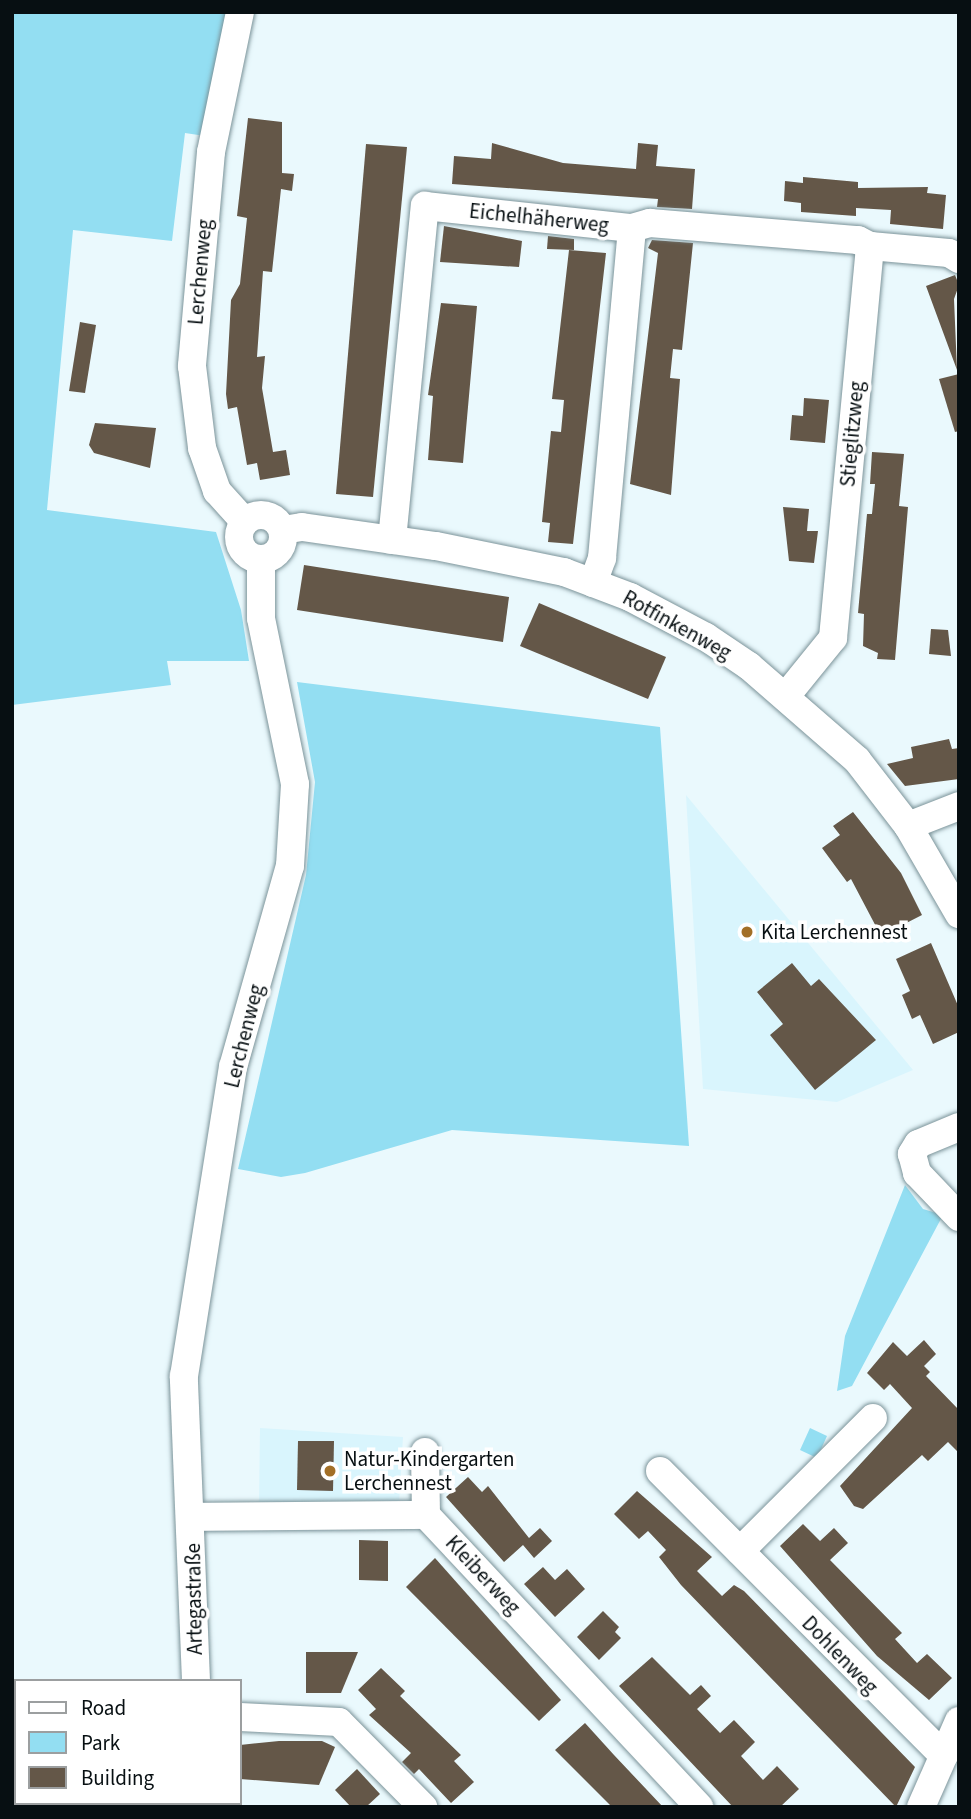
<!DOCTYPE html>
<html>
<head>
<meta charset="utf-8">
<style>
  body { margin:0 }
  #map { position:relative; width:971px; height:1819px; overflow:hidden; background:#eaf9fd; font-family:"Source Sans 3",sans-serif }
  div>[style] { position:absolute }
  .built>* { inset:0; background:#d9f5fd }
  .green>* { inset:0; background:#93def2 }
  .building>* { inset:0; background:#645748 }
  .roads { filter:drop-shadow(0 0 2px #7b9399) drop-shadow(0 0 2px #7b9399) }
  .minor>* { height:28px; margin:-14px; padding:0 14px; transform-origin:14px; border-radius:14px; background:#fff }
  .minor>.ring { margin:-14px; padding:0; box-sizing:content-box; background:none; border:28px solid #fff; border-radius:50% }
  .dots>* { width:19px; height:19px; translate:-50% -50%; box-sizing:border-box; border:4px solid #fff; border-radius:50% }
  span { translate:-50% -50%; white-space:nowrap; text-align:center; line-height:1.15; -webkit-text-stroke:7px #fff; paint-order:stroke }
  .street-label { font-size:21px; color:#070f12 }
  .poi-label { font-size:21px; color:#070f12 }
  .left { translate:0 -50%; text-align:left }
  .frame { position:absolute; inset:0; border:14px solid #070f12; pointer-events:none }
  .legend { position:absolute; left:14px; top:1679px; width:228px; height:126px; box-sizing:border-box; background:#fff; border:2px solid #9c9fa0; margin:0; padding:9px 12px; list-style:none; font-size:21px; color:#070f12 }
  .legend li { display:flex; align-items:center; gap:14px; height:35px }
  .legend b { width:35px; border:2px solid #9c9fa0 }
</style>
</head>
<body>
<div id="map">
  <div class="built">
    <div style="clip-path:polygon(686px 795px,913px 1070px,837px 1102px,703px 1089px)"></div>
    <div style="clip-path:polygon(260px 1428px,403px 1437px,399px 1505px,259px 1507px)"></div>
    <div style="clip-path:polygon(12px 1715px,16px 1803px,170px 1807px,12px 1807px)"></div>
  </div>
  <div class="green">
    <div style="clip-path:polygon(12px 12px,233px 12px,205px 136px,185px 133px,172px 241px,73px 230px,47px 510px,216px 532px,241px 610px,249px 661px,167px 661px,171px 685px,12px 705px)"></div>
    <div style="clip-path:polygon(297px 682px,660px 727px,689px 1146px,452px 1130px,305px 1173px,281px 1177px,238px 1169px,306px 875px,315px 782px)"></div>
    <div style="clip-path:polygon(905px 1185px,923px 1209px,943px 1215px,852px 1386px,837px 1391px,845px 1336px)"></div>
    <div style="clip-path:polygon(810px 1428px,827px 1436px,817px 1458px,800px 1450px)"></div>
  </div>
  <div class="building">
    <div style="clip-path:polygon(248px 118px,282px 122px,282px 173px,294px 174px,292px 191px,281px 189px,272px 272px,263px 271px,257px 357px,265px 356px,262px 388px,273px 452px,286px 450px,290px 475px,260px 480px,257px 463px,247px 465px,237px 407px,228px 409px,226px 394px,231px 300px,240px 284px,247px 218px,237px 216px)"></div>
    <div style="clip-path:polygon(492px 143px,563px 163px,636px 169px,638px 143px,658px 145px,656px 166px,695px 169px,692px 209px,657px 207px,658px 199px,452px 184px,454px 156px,491px 159px)"></div>
    <div style="clip-path:polygon(366px 144px,407px 147px,373px 497px,336px 494px)"></div>
    <div style="clip-path:polygon(803px 177px,858px 182px,858px 188px,928px 187px,927px 193px,946px 195px,943px 229px,890px 224px,891px 210px,856px 208px,856px 216px,801px 212px,801px 203px,784px 201px,785px 181px,803px 183px)"></div>
    <div style="clip-path:polygon(444px 226px,522px 241px,519px 267px,440px 262px)"></div>
    <div style="clip-path:polygon(548px 236px,574px 239px,574px 250px,547px 249px)"></div>
    <div style="clip-path:polygon(652px 240px,693px 243px,682px 350px,673px 349px,670px 378px,680px 379px,671px 495px,630px 484px,658px 253px,648px 248px)"></div>
    <div style="clip-path:polygon(569px 250px,606px 253px,573px 544px,548px 542px,550px 523px,542px 522px,551px 431px,561px 432px,564px 400px,552px 399px)"></div>
    <div style="clip-path:polygon(955px 275px,959px 285px,954px 299px,957px 370px,926px 286px)"></div>
    <div style="clip-path:polygon(441px 303px,477px 306px,463px 463px,428px 460px,433px 396px,428px 395px)"></div>
    <div style="clip-path:polygon(80px 322px,96px 325px,85px 393px,69px 391px)"></div>
    <div style="clip-path:polygon(959px 374px,959px 431px,955px 432px,939px 379px)"></div>
    <div style="clip-path:polygon(804px 398px,829px 400px,825px 443px,790px 440px,792px 415px,803px 416px)"></div>
    <div style="clip-path:polygon(95px 423px,156px 428px,150px 468px,94px 453px,89px 445px)"></div>
    <div style="clip-path:polygon(872px 452px,904px 454px,899px 506px,908px 507px,895px 660px,877px 659px,878px 653px,863px 646px,864px 614px,858px 613px,867px 514px,872px 514px,875px 484px,870px 484px)"></div>
    <div style="clip-path:polygon(783px 507px,809px 509px,807px 531px,818px 531px,814px 563px,789px 561px)"></div>
    <div style="clip-path:polygon(304px 565px,509px 597px,503px 642px,297px 610px)"></div>
    <div style="clip-path:polygon(539px 603px,666px 657px,648px 699px,520px 646px)"></div>
    <div style="clip-path:polygon(931px 629px,948px 630px,951px 656px,929px 654px)"></div>
    <div style="clip-path:polygon(949px 739px,952px 749px,959px 748px,959px 779px,905px 786px,887px 764px,913px 758px,911px 747px)"></div>
    <div style="clip-path:polygon(853px 812px,901px 873px,922px 915px,881px 936px,851px 879px,847px 882px,822px 848px,840px 835px,833px 826px)"></div>
    <div style="clip-path:polygon(931px 943px,959px 1008px,959px 1032px,933px 1044px,920px 1015px,912px 1019px,902px 995px,910px 991px,896px 959px)"></div>
    <div style="clip-path:polygon(792px 963px,811px 986px,819px 979px,876px 1040px,815px 1090px,770px 1035px,783px 1024px,757px 992px)"></div>
    <div style="clip-path:polygon(924px 1340px,936px 1354px,924px 1366px,930px 1372px,926px 1376px,959px 1410px,959px 1453px,948px 1442px,928px 1461px,922px 1455px,863px 1509px,854px 1506px,840px 1486px,912px 1408px,890px 1384px,884px 1390px,867px 1373px,893px 1342px,907px 1356px)"></div>
    <div style="clip-path:polygon(298px 1441px,334px 1441px,333px 1491px,297px 1490px)"></div>
    <div style="clip-path:polygon(468px 1477px,482px 1492px,488px 1486px,529px 1538px,540px 1528px,552px 1541px,534px 1558px,523px 1545px,504px 1562px,446px 1497px)"></div>
    <div style="clip-path:polygon(637px 1491px,712px 1557px,697px 1571px,722px 1596px,734px 1585px,744px 1591px,915px 1767px,896px 1807px,681px 1585px,659px 1557px,666px 1550px,648px 1531px,639px 1539px,614px 1514px)"></div>
    <div style="clip-path:polygon(803px 1524px,820px 1541px,834px 1528px,848px 1543px,830px 1560px,902px 1633px,895px 1639px,917px 1663px,927px 1654px,952px 1678px,929px 1700px,877px 1656px,780px 1546px)"></div>
    <div style="clip-path:polygon(359px 1540px,388px 1541px,388px 1581px,359px 1580px)"></div>
    <div style="clip-path:polygon(435px 1558px,561px 1700px,539px 1721px,406px 1587px)"></div>
    <div style="clip-path:polygon(543px 1567px,555px 1580px,567px 1569px,585px 1589px,555px 1617px,524px 1584px)"></div>
    <div style="clip-path:polygon(603px 1611px,619px 1627px,615px 1632px,621px 1638px,599px 1660px,577px 1637px)"></div>
    <div style="clip-path:polygon(306px 1652px,358px 1652px,341px 1693px,306px 1693px)"></div>
    <div style="clip-path:polygon(652px 1657px,690px 1695px,701px 1685px,711px 1696px,697px 1709px,720px 1733px,734px 1720px,755px 1742px,741px 1756px,763px 1780px,777px 1766px,799px 1789px,780px 1807px,733px 1807px,619px 1686px)"></div>
    <div style="clip-path:polygon(381px 1668px,405px 1691px,400px 1696px,461px 1755px,454px 1761px,474px 1782px,451px 1803px,419px 1769px,414px 1774px,402px 1762px,411px 1753px,369px 1715px,376px 1709px,358px 1690px)"></div>
    <div style="clip-path:polygon(585px 1723px,614px 1755px,663px 1807px,612px 1807px,555px 1750px)"></div>
    <div style="clip-path:polygon(279px 1741px,322px 1741px,335px 1747px,319px 1785px,240px 1779px,240px 1745px)"></div>
    <div style="clip-path:polygon(357px 1769px,380px 1794px,366px 1807px,351px 1807px,335px 1790px)"></div>
  </div>
  <div class="roads">
    <div class="minor">
      <div style="left:240px;top:12px;width:143px;rotate:101.7deg"></div>
      <div style="left:211px;top:152px;width:215px;rotate:95.1deg"></div>
      <div style="left:192px;top:366px;width:83px;rotate:83deg"></div>
      <div style="left:202px;top:448px;width:46px;rotate:70.8deg"></div>
      <div style="left:217px;top:491px;width:40px;rotate:48deg"></div>
      <div class="ring" style="left:239px;top:515px;width:16px;height:16px"></div>
      <div style="left:283px;top:530px;width:19px;rotate:-9deg"></div>
      <div style="left:302px;top:527px;width:135px;rotate:8.1deg"></div>
      <div style="left:436px;top:546px;width:131px;rotate:11.5deg"></div>
      <div style="left:564px;top:572px;width:71px;rotate:20.7deg"></div>
      <div style="left:630px;top:597px;width:86px;rotate:27.8deg"></div>
      <div style="left:706px;top:637px;width:52px;rotate:34deg"></div>
      <div style="left:749px;top:666px;width:143px;rotate:41deg"></div>
      <div style="left:857px;top:760px;width:83px;rotate:52.3deg"></div>
      <div style="left:908px;top:826px;width:102px;rotate:59.9deg"></div>
      <div style="left:392px;top:540px;width:336px;rotate:-84.4deg"></div>
      <div style="left:425px;top:206px;width:208px;rotate:6.1deg"></div>
      <div style="left:632px;top:228px;width:19px;rotate:-16deg"></div>
      <div style="left:650px;top:223px;width:209px;rotate:4.7deg"></div>
      <div style="left:858px;top:240px;width:13px;rotate:27deg"></div>
      <div style="left:593px;top:583px;width:27px;rotate:-70deg"></div>
      <div style="left:602px;top:558px;width:331px;rotate:-84.8deg"></div>
      <div style="left:786px;top:696px;width:75px;rotate:-51deg"></div>
      <div style="left:833px;top:638px;width:394px;rotate:-84.6deg"></div>
      <div style="left:870px;top:246px;width:79px;rotate:5.1deg"></div>
      <div style="left:949px;top:253px;width:12px;rotate:31deg"></div>
      <div style="left:908px;top:826px;width:55px;rotate:-21.4deg"></div>
      <div style="left:959px;top:1127px;width:44px;rotate:157.5deg"></div>
      <div style="left:918px;top:1144px;width:12px;rotate:121deg"></div>
      <div style="left:912px;top:1154px;width:20px;rotate:75deg"></div>
      <div style="left:917px;top:1173px;width:61px;rotate:46.3deg"></div>
      <div style="left:425px;top:1452px;width:63px;rotate:89.1deg"></div>
      <div style="left:660px;top:1471px;width:402px;rotate:45.1deg"></div>
      <div style="left:193px;top:1517px;width:233px;rotate:-0.5deg"></div>
      <div style="left:426px;top:1515px;width:400px;rotate:46.9deg"></div>
      <div style="left:740px;top:1551px;width:188px;rotate:-45deg"></div>
      <div style="left:196px;top:1681px;width:305px;rotate:-92.3deg"></div>
      <div style="left:184px;top:1376px;width:313px;rotate:-81deg"></div>
      <div style="left:233px;top:1067px;width:209px;rotate:-74.2deg"></div>
      <div style="left:290px;top:866px;width:82px;rotate:-86.5deg"></div>
      <div style="left:295px;top:784px;width:169px;rotate:-101.6deg"></div>
      <div style="left:261px;top:618px;width:58px;rotate:-90deg"></div>
      <div style="left:240px;top:1717px;width:99px;rotate:2.9deg"></div>
      <div style="left:339px;top:1722px;width:120px;rotate:45.3deg"></div>
      <div style="left:195px;top:1807px;width:4px;rotate:-90deg"></div>
      <div style="left:921px;top:1807px;width:94px;rotate:-66.2deg"></div>
    </div>
  </div>
  <div class="dots">
    <div style="left:747px;top:932px;background:#a26f27"></div>
    <div style="left:330px;top:1471px;background:#a26f27"></div>
  </div>
  <div class="street-label">
    <span style="left:539px;top:218px;rotate:6deg">Eichelhäherweg</span>
    <span style="left:200px;top:272px;rotate:-85deg">Lerchenweg</span>
    <span style="left:852px;top:434px;rotate:-85deg">Stieglitzweg</span>
    <span style="left:677px;top:625px;rotate:29deg">Rotfinkenweg</span>
    <span style="left:244px;top:1036px;rotate:-76deg">Lerchenweg</span>
    <span style="left:483px;top:1575px;rotate:47deg">Kleiberweg</span>
    <span style="left:194px;top:1599px;rotate:-91deg">Artegastraße</span>
    <span style="left:840px;top:1655px;rotate:46deg">Dohlenweg</span>
  </div>
  <div class="poi-label">
    <span class="left" style="left:761px;top:932px">Kita Lerchennest</span>
    <span class="left" style="left:344px;top:1471px">Natur-Kindergarten<br>Lerchennest</span>
  </div>
  <div class="frame"></div>
  <ul class="legend">
  <li><b style="height:9px;background:#fff"></b>Road</li>
  <li><b style="height:19px;background:#93def2"></b>Park</li>
  <li><b style="height:19px;background:#645748"></b>Building</li>
  </ul>
</div>
</body>
</html>
